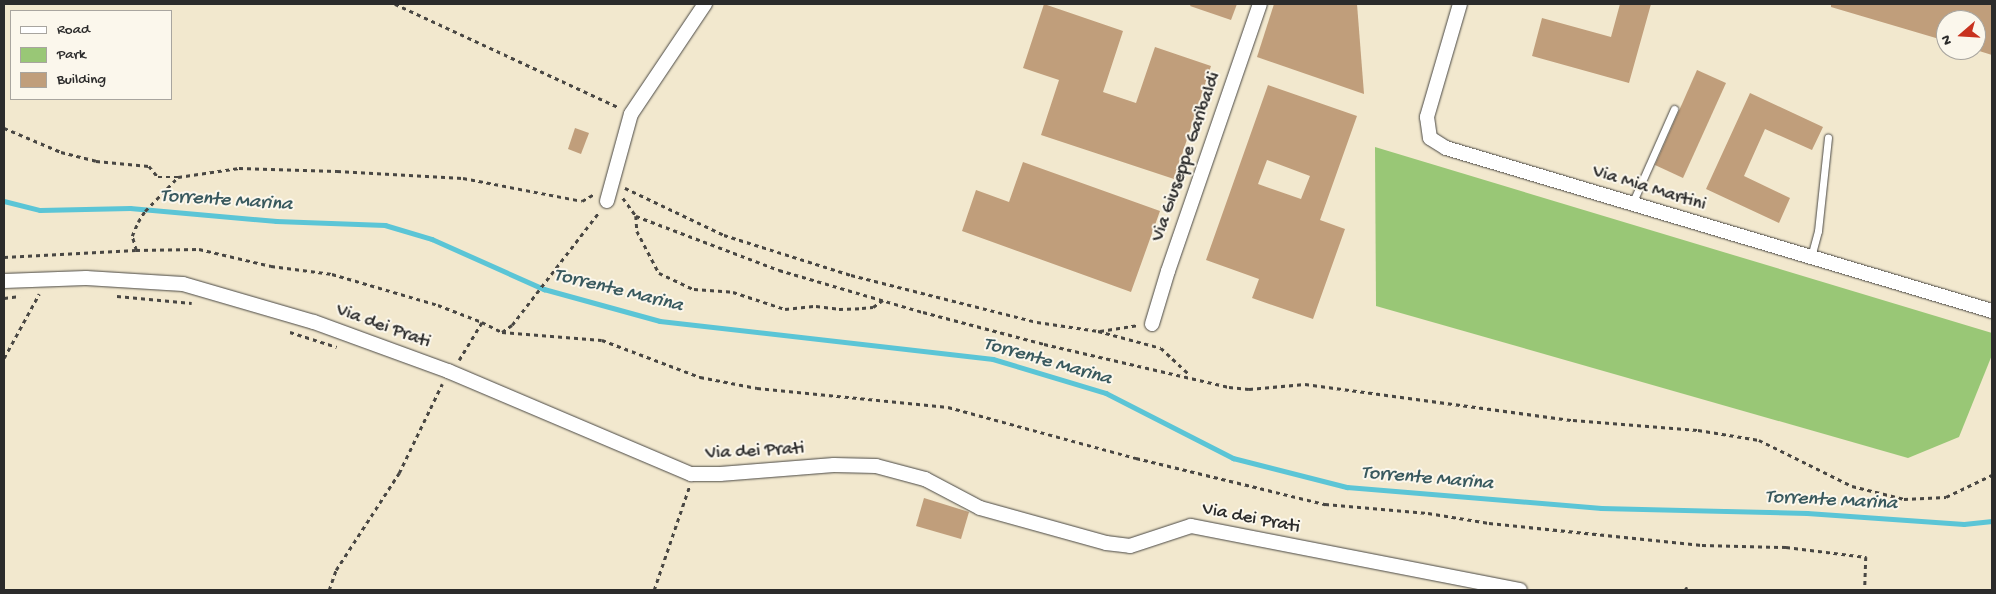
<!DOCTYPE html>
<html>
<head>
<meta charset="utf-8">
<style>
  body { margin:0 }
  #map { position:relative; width:1996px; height:594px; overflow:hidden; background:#f2e8ce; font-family:"Gochi Hand",sans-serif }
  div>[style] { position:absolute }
  .green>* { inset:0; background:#99c776 }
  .stream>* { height:4.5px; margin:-2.25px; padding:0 2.25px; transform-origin:2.25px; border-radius:2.25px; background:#5bc5d6 }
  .building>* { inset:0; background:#c09e7b }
  .path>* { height:2.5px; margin-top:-1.25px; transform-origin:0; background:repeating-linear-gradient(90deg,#494743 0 4px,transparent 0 8px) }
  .roads { filter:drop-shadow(0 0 1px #494743) drop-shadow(0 0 1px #494743) }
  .service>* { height:7px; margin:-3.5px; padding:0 3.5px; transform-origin:3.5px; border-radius:3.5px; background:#fff }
  .minor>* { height:14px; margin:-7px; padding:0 7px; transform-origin:7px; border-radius:7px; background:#fff }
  span { translate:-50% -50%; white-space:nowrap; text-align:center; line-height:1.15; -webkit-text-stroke:4px #fbf7ec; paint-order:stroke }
  .street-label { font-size:19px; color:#2b2b2b }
  .water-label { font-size:20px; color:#39595e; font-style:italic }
  .frame { position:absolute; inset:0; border:5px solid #2b2b2b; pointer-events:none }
  .legend { position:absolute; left:10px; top:10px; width:162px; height:90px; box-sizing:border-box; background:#fbf7ec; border:1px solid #a8a59f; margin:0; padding:6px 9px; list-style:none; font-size:15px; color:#2b2b2b }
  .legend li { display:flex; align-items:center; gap:10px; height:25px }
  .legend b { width:25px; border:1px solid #a8a59f }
  .north { position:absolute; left:1936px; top:10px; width:50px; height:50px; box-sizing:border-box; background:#fbf7ec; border:1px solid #a8a59f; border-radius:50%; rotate:251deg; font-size:14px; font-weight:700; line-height:20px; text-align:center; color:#2b2b2b }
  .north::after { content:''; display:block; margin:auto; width:18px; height:22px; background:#c8321e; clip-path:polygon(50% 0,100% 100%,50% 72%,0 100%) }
</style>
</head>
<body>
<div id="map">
  <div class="green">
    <div style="clip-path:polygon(1375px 147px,1992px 333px,1992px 355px,1959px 437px,1908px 458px,1376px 306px)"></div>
  </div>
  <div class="stream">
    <div style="left:4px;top:201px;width:37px;rotate:14deg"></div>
    <div style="left:40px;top:210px;width:90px;rotate:-1.3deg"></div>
    <div style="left:130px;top:208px;width:147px;rotate:5.1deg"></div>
    <div style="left:276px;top:221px;width:109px;rotate:2.1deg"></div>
    <div style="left:385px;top:225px;width:49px;rotate:16.6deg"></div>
    <div style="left:432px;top:239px;width:123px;rotate:24.1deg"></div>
    <div style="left:544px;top:289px;width:120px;rotate:15.4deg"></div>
    <div style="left:660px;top:321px;width:335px;rotate:6.5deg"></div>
    <div style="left:993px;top:359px;width:118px;rotate:16.7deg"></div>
    <div style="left:1106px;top:393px;width:143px;rotate:27.1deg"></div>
    <div style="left:1233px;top:458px;width:118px;rotate:14.3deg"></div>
    <div style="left:1347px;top:487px;width:255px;rotate:4.7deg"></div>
    <div style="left:1601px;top:508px;width:206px;rotate:1.4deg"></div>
    <div style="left:1807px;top:513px;width:157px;rotate:4deg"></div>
    <div style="left:1964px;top:524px;width:28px;rotate:-6deg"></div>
  </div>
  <div class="building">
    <div style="clip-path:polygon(1044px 4px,1123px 31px,1103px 92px,1136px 103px,1155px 47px,1211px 66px,1174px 179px,1041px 135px,1059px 80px,1023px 68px)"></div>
    <div style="clip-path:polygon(1191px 4px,1237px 4px,1231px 20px,1190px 6px)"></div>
    <div style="clip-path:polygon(1274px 4px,1357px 4px,1364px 94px,1257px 57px)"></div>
    <div style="clip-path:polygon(1620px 4px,1651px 4px,1629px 83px,1532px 56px,1542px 18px,1611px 37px)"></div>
    <div style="clip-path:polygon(1831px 4px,1992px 4px,1992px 55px,1976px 50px,1976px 20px,1946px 20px,1946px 41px,1831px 7px)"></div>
    <div style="clip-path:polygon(1697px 70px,1726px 83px,1683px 178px,1655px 165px)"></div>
    <div style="clip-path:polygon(evenodd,1268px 85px,1357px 116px,1320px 220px,1345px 229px,1313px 319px,1252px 298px,1259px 279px,1206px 260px,1268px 85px,1267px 160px,1310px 176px,1301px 199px,1258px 184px,1267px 160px)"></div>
    <div style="clip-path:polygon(1750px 93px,1823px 127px,1812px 150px,1765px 129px,1744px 176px,1790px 198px,1779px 223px,1706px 189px)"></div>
    <div style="clip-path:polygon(575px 128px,589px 133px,581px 154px,568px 149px)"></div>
    <div style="clip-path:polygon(1023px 162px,1160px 211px,1131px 292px,962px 231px,976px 190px,1009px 202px)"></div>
    <div style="clip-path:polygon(924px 498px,969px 512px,961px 539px,916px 526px)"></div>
  </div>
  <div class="path">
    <div style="left:395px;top:4px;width:246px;rotate:24.8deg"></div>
    <div style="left:4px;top:128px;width:62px;rotate:22.8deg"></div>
    <div style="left:61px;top:152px;width:36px;rotate:14deg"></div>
    <div style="left:96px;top:161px;width:53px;rotate:5.4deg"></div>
    <div style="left:149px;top:166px;width:14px;rotate:51deg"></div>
    <div style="left:158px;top:177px;width:20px"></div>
    <div style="left:625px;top:188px;width:110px;rotate:25.4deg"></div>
    <div style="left:724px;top:235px;width:133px;rotate:17.5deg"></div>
    <div style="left:851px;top:275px;width:192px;rotate:14.2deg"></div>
    <div style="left:1037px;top:322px;width:62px;rotate:8.4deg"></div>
    <div style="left:1098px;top:331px;width:65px;rotate:15.1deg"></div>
    <div style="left:1161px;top:348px;width:38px;rotate:43deg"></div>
    <div style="left:623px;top:198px;width:22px;rotate:54deg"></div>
    <div style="left:636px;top:216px;width:153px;rotate:20.7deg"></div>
    <div style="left:779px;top:270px;width:150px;rotate:16.3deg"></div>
    <div style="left:923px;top:312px;width:125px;rotate:14.8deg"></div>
    <div style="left:1044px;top:344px;width:190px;rotate:13.1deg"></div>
    <div style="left:1229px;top:387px;width:20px;rotate:6deg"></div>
    <div style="left:1249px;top:389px;width:56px;rotate:-5.1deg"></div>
    <div style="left:1305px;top:384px;width:270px;rotate:7.7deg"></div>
    <div style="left:1573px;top:420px;width:125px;rotate:4.6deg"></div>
    <div style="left:1698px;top:430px;width:62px;rotate:9.3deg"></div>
    <div style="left:1759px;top:440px;width:104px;rotate:26.3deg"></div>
    <div style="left:1852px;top:486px;width:54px;rotate:14deg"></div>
    <div style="left:1904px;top:499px;width:42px;rotate:-2.7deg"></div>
    <div style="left:1946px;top:497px;width:51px;rotate:-25.6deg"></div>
    <div style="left:636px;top:216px;width:15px;rotate:86deg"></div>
    <div style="left:637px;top:231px;width:47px;rotate:62.4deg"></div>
    <div style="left:659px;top:273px;width:38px;rotate:25deg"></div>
    <div style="left:694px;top:289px;width:39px;rotate:4deg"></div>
    <div style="left:733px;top:292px;width:55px;rotate:18.1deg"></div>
    <div style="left:785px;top:309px;width:31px;rotate:-6deg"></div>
    <div style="left:816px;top:306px;width:23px;rotate:7deg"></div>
    <div style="left:839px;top:309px;width:23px;rotate:-2deg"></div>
    <div style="left:862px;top:308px;width:11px;rotate:-5deg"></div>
    <div style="left:873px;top:307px;width:12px;rotate:-35deg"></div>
    <div style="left:136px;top:250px;width:63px;rotate:-0.9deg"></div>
    <div style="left:199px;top:249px;width:74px;rotate:13.3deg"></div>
    <div style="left:271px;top:266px;width:62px;rotate:7.5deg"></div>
    <div style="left:332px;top:274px;width:110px;rotate:16.3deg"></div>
    <div style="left:438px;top:305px;width:47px;rotate:21.1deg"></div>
    <div style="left:4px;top:257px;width:132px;rotate:-3deg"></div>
    <div style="left:136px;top:250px;width:15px;rotate:-106deg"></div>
    <div style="left:132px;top:236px;width:15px;rotate:-67deg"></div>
    <div style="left:138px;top:222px;width:13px;rotate:-58deg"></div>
    <div style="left:145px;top:211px;width:47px;rotate:-45.9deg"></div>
    <div style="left:178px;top:177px;width:62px;rotate:-8.4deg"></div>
    <div style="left:239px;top:168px;width:98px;rotate:1.8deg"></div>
    <div style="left:337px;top:171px;width:126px;rotate:3.2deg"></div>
    <div style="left:463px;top:178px;width:121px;rotate:10.9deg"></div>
    <div style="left:582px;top:201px;width:14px;rotate:-30deg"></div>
    <div style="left:117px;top:296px;width:75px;rotate:5.3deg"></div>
    <div style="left:4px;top:298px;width:16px;rotate:-7deg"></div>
    <div style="left:1100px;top:331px;width:39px;rotate:-9deg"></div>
    <div style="left:290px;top:332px;width:49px;rotate:17.7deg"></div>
    <div style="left:502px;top:332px;width:100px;rotate:4.6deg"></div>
    <div style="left:602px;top:340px;width:105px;rotate:20.7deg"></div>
    <div style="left:700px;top:377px;width:58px;rotate:10.9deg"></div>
    <div style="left:757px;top:388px;width:192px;rotate:5.7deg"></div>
    <div style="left:948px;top:407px;width:195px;rotate:15.2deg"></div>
    <div style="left:1136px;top:458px;width:195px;rotate:13.7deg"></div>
    <div style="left:1325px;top:504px;width:103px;rotate:5deg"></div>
    <div style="left:1428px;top:513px;width:62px;rotate:9.3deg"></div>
    <div style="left:1489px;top:523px;width:214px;rotate:5.9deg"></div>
    <div style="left:1702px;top:545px;width:84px;rotate:1.4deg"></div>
    <div style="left:1786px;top:547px;width:81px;rotate:7.1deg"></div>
    <div style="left:1866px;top:557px;width:33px;rotate:92deg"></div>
    <div style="left:4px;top:358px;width:73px;rotate:-61.3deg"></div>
    <div style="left:459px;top:360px;width:44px;rotate:-58.8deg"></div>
    <div style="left:482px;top:322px;width:22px;rotate:27deg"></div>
    <div style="left:502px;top:332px;width:12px;rotate:-35deg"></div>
    <div style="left:512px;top:325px;width:143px;rotate:-52.4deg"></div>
    <div style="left:1686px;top:587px;width:3px;rotate:72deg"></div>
    <div style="left:329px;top:590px;width:21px;rotate:-71deg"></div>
    <div style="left:336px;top:570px;width:116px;rotate:-57deg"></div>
    <div style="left:399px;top:473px;width:99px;rotate:-64.2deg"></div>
    <div style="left:654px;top:590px;width:109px;rotate:-71.2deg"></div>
  </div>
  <div class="roads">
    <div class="service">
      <div style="left:1632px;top:204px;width:104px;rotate:-66.1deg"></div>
      <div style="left:1811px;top:257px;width:27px;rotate:-75deg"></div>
      <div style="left:1818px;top:231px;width:94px;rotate:-83.9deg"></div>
    </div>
    <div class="minor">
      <div style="left:1460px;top:4px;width:118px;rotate:106.3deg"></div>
      <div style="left:1427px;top:117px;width:21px;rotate:82deg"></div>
      <div style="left:1430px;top:138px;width:19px;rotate:32deg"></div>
      <div style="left:1446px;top:148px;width:570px;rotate:16.62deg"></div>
      <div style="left:607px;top:201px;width:90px;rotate:-74.6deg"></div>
      <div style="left:631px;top:114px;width:133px;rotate:-56.1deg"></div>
      <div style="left:4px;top:281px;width:82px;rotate:-2.1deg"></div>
      <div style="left:86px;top:278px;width:97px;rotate:3.5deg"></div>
      <div style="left:183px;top:284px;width:136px;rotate:16.2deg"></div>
      <div style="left:314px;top:322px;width:143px;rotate:20.1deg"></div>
      <div style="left:448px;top:371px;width:264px;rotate:23deg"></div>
      <div style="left:691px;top:474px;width:29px"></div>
      <div style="left:720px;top:474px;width:114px;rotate:-4.5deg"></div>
      <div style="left:834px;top:465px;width:42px;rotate:1.4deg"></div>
      <div style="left:876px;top:466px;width:51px;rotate:14.9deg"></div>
      <div style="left:925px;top:479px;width:62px;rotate:27.8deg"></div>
      <div style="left:980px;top:508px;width:131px;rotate:15.5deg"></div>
      <div style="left:1106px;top:543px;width:24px;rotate:7deg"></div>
      <div style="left:1130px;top:546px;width:64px;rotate:-18.2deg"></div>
      <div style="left:1191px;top:526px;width:335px;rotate:11deg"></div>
      <div style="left:1152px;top:324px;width:55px;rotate:-73.2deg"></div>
      <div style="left:1168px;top:271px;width:282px;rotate:-71deg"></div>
    </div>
  </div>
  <div class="street-label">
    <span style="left:1187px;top:157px;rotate:-71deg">Via Giuseppe Garibaldi</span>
    <span style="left:1649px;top:189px;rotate:17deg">Via Mia Martini</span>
    <span style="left:383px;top:327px;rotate:20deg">Via dei Prati</span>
    <span style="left:755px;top:452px;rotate:-3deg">Via dei Prati</span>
    <span style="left:1251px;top:519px;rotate:11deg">Via dei Prati</span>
  </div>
  <div class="water-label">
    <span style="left:226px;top:201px;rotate:4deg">Torrente Marina</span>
    <span style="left:618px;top:291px;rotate:14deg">Torrente Marina</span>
    <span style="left:1047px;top:362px;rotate:16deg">Torrente Marina</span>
    <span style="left:1427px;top:479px;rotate:5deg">Torrente Marina</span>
    <span style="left:1831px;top:501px;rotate:3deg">Torrente Marina</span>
  </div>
  <div class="frame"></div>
  <ul class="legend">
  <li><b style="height:6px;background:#fff"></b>Road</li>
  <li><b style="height:14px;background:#99c776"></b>Park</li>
  <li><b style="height:14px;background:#c09e7b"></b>Building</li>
  </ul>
  <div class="north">N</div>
</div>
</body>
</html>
